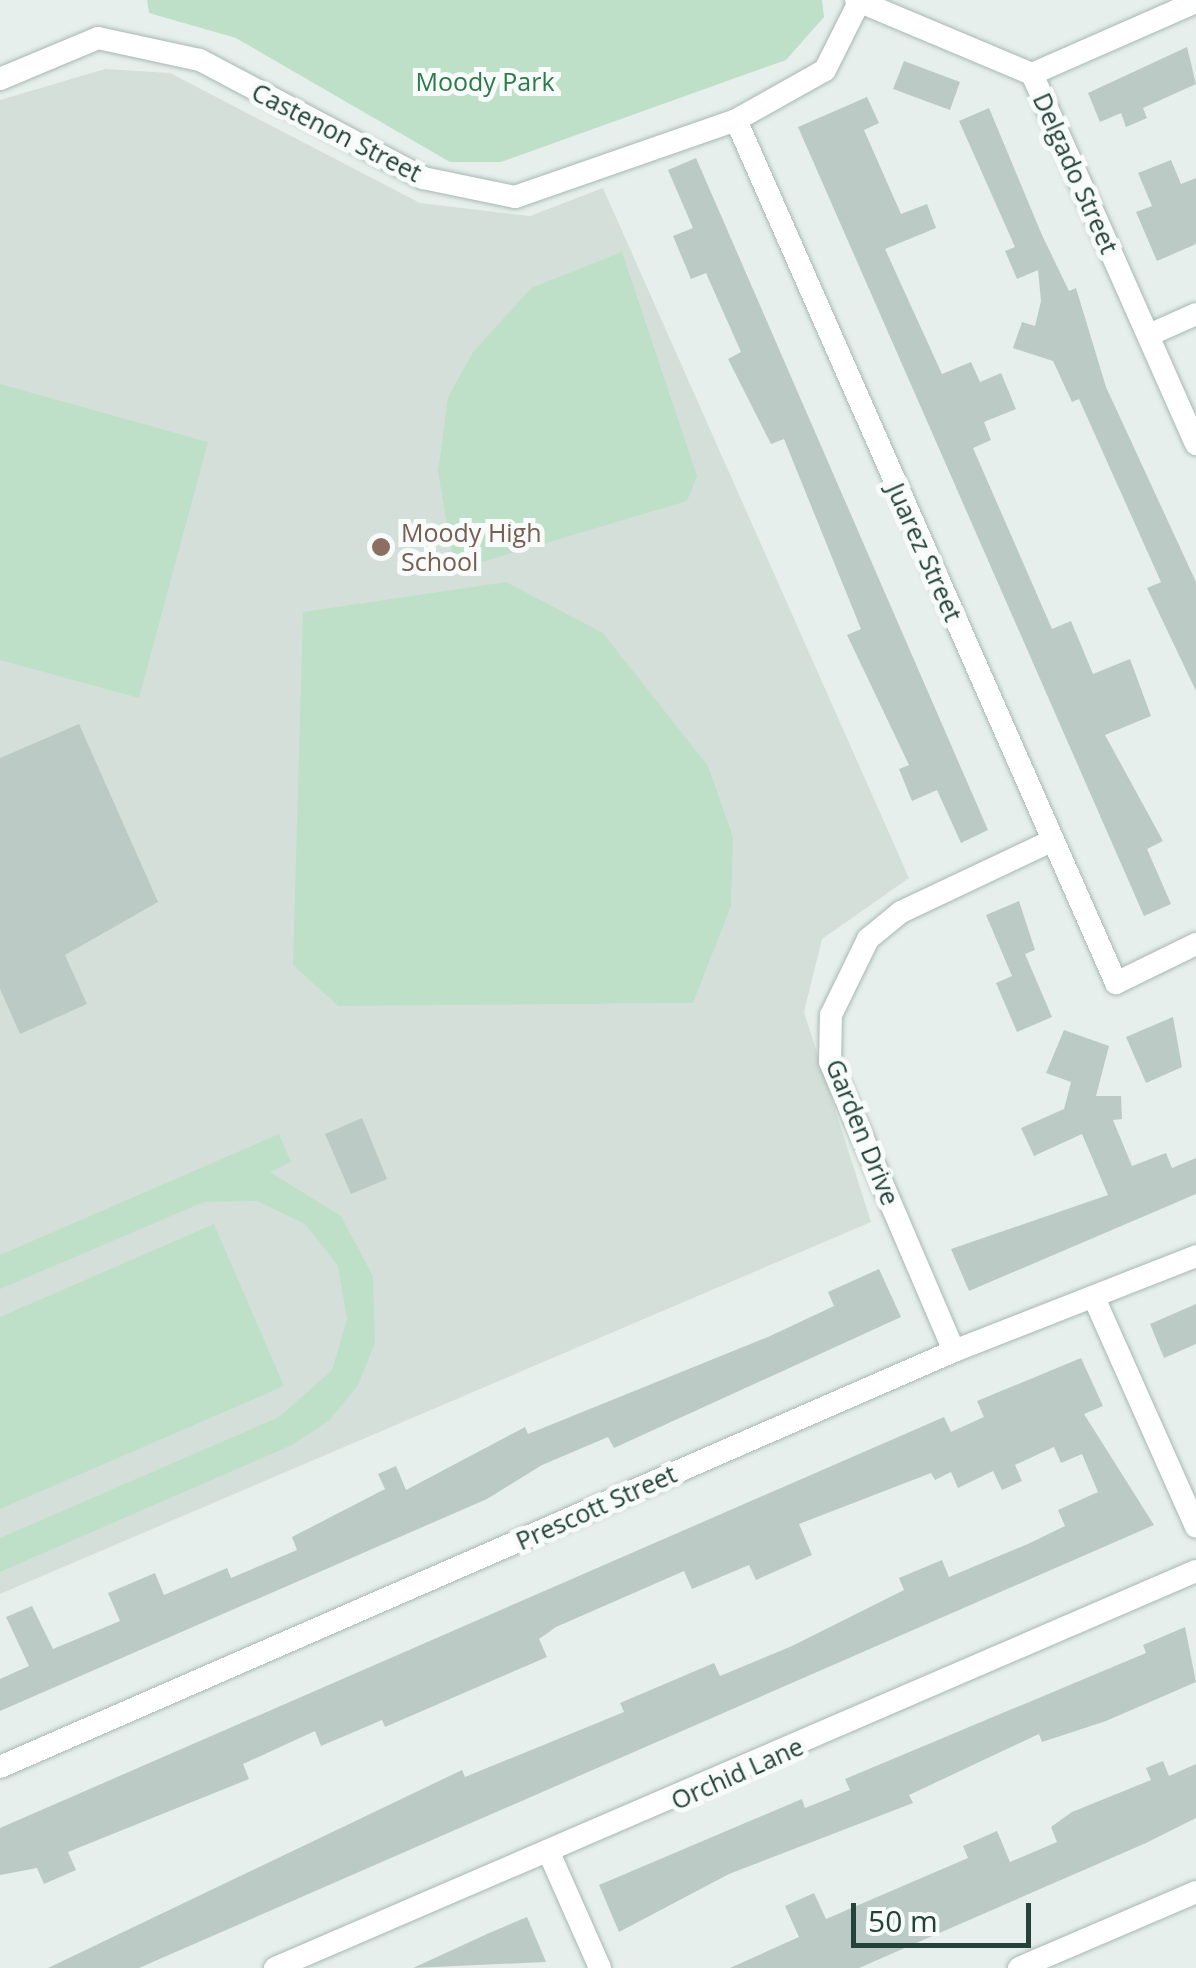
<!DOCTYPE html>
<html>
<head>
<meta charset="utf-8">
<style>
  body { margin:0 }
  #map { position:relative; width:1196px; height:1968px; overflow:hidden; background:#e6efeb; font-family:"Open Sans",sans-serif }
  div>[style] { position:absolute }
  .built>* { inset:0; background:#d4dfda }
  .green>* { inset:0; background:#bfe0c8 }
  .building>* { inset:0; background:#bbcac4 }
  .roads { filter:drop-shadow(0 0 2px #a8b8b2) drop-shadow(0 0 2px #a8b8b2) }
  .street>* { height:22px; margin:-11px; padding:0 11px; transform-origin:11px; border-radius:11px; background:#fff }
  .dots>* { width:28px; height:28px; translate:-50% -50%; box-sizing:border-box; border:5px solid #f7fbf9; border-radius:50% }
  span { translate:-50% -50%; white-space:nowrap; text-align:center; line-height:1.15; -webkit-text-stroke:10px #f7fbf9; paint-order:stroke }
  .park-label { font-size:25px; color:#2d7a4b }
  .street-label { font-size:25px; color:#24423a }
  .education-label { font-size:25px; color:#785e54 }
  .left { translate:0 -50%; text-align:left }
  .scale { position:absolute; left:851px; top:1903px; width:180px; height:45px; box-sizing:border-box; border:5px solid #24423a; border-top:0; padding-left:12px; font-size:30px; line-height:35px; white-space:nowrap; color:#24423a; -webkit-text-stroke:8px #f7fbf9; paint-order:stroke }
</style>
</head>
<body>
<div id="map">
  <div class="built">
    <div style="clip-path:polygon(105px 69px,170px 73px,420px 203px,530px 216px,603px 188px,909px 878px,822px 939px,804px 1012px,871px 1222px,0 1594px,0 100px)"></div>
  </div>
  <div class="green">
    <div style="clip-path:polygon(147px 0,822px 0,824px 17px,786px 60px,501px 162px,450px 162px,236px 38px,149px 13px)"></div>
    <div style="clip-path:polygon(622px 252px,697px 476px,687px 501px,455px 570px,438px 472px,448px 397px,473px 352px,531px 288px)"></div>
    <div style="clip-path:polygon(0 384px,208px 442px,139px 698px,0 660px)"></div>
    <div style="clip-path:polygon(506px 582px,603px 633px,708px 766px,733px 837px,731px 906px,693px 1003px,338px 1006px,293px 965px,303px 612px)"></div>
    <div style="clip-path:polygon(279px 1134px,291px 1162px,270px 1172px,341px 1216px,373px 1276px,375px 1343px,358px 1385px,330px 1420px,292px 1445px,0 1572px,0 1538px,279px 1417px,332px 1370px,347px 1319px,338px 1266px,305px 1224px,257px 1201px,204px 1202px,0 1289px,0 1255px)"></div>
    <div style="clip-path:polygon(214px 1224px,284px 1386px,0 1509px,0 1317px)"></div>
  </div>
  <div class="building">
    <div style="clip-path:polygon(1187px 47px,1196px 84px,1143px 108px,1147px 118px,1126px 127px,1121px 113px,1100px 122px,1088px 93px)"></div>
    <div style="clip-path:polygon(904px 61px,960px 82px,950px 110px,893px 89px)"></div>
    <div style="clip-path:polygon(867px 97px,879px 123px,864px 130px,901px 214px,927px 204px,936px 228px,885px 249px,942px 374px,971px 362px,980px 382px,1001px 373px,1016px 409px,984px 422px,991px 440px,973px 448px,1052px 629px,1071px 621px,1093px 674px,1130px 659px,1151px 716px,1105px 735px,1163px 841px,1147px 849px,1171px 904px,1144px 916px,798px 127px)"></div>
    <div style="clip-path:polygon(989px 108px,1042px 235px,1069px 291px,1076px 288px,1106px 387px,1196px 582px,1196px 691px,1147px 588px,1161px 582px,1079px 399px,1072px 402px,1053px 361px,1013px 348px,1022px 322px,1035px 326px,1041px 301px,1038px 270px,1017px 279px,1005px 251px,1015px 247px,959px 121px)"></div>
    <div style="clip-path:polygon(696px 158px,988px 830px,961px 843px,937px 790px,912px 801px,899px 769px,909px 765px,847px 635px,861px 629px,784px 439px,771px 444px,728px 359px,741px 352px,706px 273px,691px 279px,673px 236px,693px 228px,668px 170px)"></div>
    <div style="clip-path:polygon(1171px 160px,1181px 184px,1196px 178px,1196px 244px,1157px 261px,1136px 212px,1152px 206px,1138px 173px)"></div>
    <div style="clip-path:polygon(79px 724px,158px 902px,65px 955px,87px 1004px,20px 1034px,0 989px,0 758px)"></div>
    <div style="clip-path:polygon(1019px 901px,1035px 950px,1025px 954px,1052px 1017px,1017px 1032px,996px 983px,1012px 976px,986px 915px)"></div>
    <div style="clip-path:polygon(1173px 1017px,1182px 1067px,1146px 1083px,1126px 1037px)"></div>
    <div style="clip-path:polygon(1064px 1030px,1109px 1046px,1096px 1096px,1121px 1096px,1122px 1119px,1113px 1120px,1132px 1166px,1166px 1153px,1172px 1168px,1196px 1158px,1196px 1194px,969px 1291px,951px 1249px,1108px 1195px,1082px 1134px,1034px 1156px,1021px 1128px,1064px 1109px,1071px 1082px,1046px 1073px)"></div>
    <div style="clip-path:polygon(362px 1118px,387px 1179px,351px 1194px,325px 1134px)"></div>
    <div style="clip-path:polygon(879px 1269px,901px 1317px,614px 1448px,608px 1437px,542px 1465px,487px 1499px,0 1711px,0 1679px,29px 1666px,6px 1617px,32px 1606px,53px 1649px,120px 1621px,108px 1593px,155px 1573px,164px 1595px,227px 1568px,231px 1578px,297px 1550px,292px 1537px,385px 1489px,378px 1474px,396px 1466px,406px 1490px,525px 1427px,528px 1434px,768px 1337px,834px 1306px,828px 1292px)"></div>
    <div style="clip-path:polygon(1196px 1304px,1196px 1344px,1164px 1358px,1150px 1324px)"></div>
    <div style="clip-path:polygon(1081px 1358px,1103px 1406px,1084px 1414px,1154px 1525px,139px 1968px,48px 1968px,462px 1770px,465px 1777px,624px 1712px,620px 1703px,714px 1663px,720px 1676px,792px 1646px,904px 1590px,899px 1578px,942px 1560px,949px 1577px,1030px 1543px,1065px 1526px,1058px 1510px,1098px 1492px,1082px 1454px,1061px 1463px,1054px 1447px,1015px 1465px,1022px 1481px,1002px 1490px,993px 1471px,958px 1488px,951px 1472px,935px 1480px,931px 1473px,799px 1524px,812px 1555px,756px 1580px,749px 1565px,692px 1589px,684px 1571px,556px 1627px,539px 1639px,547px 1657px,385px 1727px,382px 1720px,321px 1746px,315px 1731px,243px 1764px,249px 1779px,68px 1852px,76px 1870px,44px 1884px,37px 1868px,0 1875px,0 1828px,944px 1417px,951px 1432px,984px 1417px,977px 1401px)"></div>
    <div style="clip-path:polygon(1185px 1627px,1196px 1682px,1106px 1721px,1042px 1742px,1039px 1734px,909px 1795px,913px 1803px,729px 1874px,619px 1932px,599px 1885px,802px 1799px,805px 1808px,850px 1790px,845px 1779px,1146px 1653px,1143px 1645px)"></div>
    <div style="clip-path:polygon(1163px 1761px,1169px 1776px,1196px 1764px,1196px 1818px,1146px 1843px,859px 1968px,730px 1968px,799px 1937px,785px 1906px,814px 1893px,826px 1919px,968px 1858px,963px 1846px,997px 1831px,1010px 1862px,1057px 1842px,1051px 1827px,1072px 1812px,1151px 1780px,1146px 1768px)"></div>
    <div style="clip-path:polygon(527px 1917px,546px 1962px,413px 1968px,487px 1934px)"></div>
  </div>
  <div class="roads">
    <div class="street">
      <div style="left:856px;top:0;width:191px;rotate:22.8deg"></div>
      <div style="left:1032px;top:74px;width:405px;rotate:66.1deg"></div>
      <div style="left:1032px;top:74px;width:179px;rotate:-23.7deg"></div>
      <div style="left:0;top:79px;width:106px;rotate:-22.7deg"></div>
      <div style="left:98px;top:38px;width:104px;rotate:12.2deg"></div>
      <div style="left:200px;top:60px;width:252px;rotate:27.9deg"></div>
      <div style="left:423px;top:178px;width:94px;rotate:11.7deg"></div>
      <div style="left:515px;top:197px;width:234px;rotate:-19.2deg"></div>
      <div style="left:736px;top:120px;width:102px;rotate:-29.3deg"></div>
      <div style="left:825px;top:70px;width:74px;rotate:-63.4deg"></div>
      <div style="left:736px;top:120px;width:943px;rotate:66.23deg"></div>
      <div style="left:1116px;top:983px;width:89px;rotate:-26deg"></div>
      <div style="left:1149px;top:335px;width:51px;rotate:-24.1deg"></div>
      <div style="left:1095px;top:1300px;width:248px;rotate:66deg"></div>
      <div style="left:954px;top:1351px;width:314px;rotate:-113.2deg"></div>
      <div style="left:830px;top:1062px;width:47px;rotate:-88.8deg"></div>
      <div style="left:831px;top:1015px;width:85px;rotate:-64deg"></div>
      <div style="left:868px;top:939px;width:43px;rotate:-39.3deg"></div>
      <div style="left:901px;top:912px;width:166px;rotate:-25.3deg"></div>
      <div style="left:0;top:1767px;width:1041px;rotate:-23.56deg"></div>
      <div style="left:954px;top:1351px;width:260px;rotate:-21.4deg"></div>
      <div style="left:550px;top:1855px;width:124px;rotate:66.1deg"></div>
      <div style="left:275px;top:1968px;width:1003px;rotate:-23.32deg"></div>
      <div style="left:1019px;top:1968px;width:193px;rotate:-23.2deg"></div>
    </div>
  </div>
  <div class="dots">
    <div style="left:381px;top:547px;background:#8d6e63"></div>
  </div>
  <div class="park-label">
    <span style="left:485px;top:81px">Moody Park</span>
  </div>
  <div class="street-label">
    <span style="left:337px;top:132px;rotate:27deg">Castenon Street</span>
    <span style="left:1076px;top:173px;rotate:66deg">Delgado Street</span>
    <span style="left:925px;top:552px;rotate:66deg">Juarez Street</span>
    <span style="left:863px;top:1132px;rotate:68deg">Garden Drive</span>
    <span style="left:596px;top:1507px;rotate:-24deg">Prescott Street</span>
    <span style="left:737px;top:1773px;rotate:-24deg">Orchid Lane</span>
  </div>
  <div class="education-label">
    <span class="left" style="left:401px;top:547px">Moody High<br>School</span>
  </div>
  <div class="scale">50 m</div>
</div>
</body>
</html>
